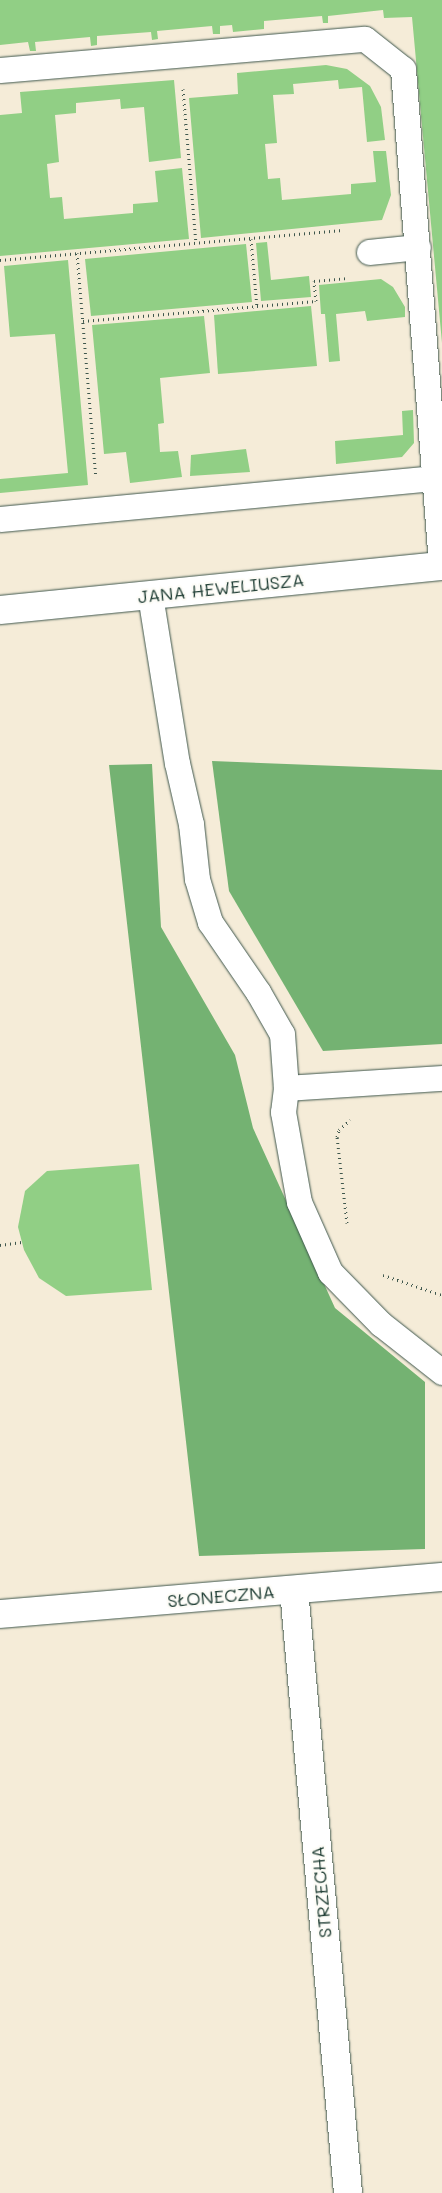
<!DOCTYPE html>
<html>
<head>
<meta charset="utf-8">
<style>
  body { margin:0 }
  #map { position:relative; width:442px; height:2193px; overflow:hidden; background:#f5ecd8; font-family:Mali,sans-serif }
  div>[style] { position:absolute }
  .green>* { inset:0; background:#91cf85 }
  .forest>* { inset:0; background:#74b272 }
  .path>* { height:3px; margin-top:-1.5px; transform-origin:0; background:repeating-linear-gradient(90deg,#3f574d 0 1px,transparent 0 5px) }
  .roads { filter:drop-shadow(0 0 1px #3f574d) drop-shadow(0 0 1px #3f574d) }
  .lane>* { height:25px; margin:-12.5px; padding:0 12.5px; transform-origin:12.5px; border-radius:12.5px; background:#fff }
  .street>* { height:28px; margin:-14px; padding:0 14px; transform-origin:14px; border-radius:14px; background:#fff }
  span { translate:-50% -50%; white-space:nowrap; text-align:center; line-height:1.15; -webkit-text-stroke:4.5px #fdfcf7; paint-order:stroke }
  .street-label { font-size:18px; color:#1f3d34 }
</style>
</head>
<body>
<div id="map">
  <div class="green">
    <div style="clip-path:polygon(0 0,442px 0,442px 343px,412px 17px,384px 18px,383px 10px,328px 16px,328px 23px,323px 23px,322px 16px,264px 21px,264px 29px,233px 32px,232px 25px,220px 26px,220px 34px,213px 34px,212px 26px,157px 31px,158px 39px,152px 40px,151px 32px,97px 36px,97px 45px,91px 46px,90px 37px,35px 42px,36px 51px,30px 51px,28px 42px,0 45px)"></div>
    <div style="clip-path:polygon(326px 65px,347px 69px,370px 86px,381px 107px,385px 140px,367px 142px,362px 87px,339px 89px,338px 80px,293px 84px,294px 94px,273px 95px,277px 143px,265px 144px,268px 179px,280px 178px,282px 200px,351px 194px,351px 184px,376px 182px,373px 151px,386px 151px,391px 195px,382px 220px,201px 238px,189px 98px,238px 94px,237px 73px)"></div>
    <div style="clip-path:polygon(174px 80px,181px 158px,149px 162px,144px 107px,121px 109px,120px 99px,76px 103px,76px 113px,55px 115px,59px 162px,47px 164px,50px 198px,62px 197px,64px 219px,133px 213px,133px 204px,158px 202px,155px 171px,182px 168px,189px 239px,0 256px,0 115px,22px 113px,20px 92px)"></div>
    <div style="clip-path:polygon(267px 242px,271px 280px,309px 276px,311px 297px,261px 301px,256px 243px)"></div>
    <div style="clip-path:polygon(246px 244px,252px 302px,91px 316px,85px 259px)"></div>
    <div style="clip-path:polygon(68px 260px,88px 485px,0 493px,0 479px,68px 473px,55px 334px,10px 337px,4px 266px)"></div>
    <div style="clip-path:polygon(381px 279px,393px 287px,405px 307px,405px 317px,367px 321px,365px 311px,336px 314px,340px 361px,329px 362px,325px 314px,321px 314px,319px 285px)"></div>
    <div style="clip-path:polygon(311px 306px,317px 366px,218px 374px,214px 315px)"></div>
    <div style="clip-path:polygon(204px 316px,210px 373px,160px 378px,164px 423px,158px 424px,160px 452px,178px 451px,182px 477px,130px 483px,126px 452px,104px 454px,92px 325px)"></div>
    <div style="clip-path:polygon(413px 410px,414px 443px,402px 457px,336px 464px,335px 441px,403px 435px,402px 411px)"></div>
    <div style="clip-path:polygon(246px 449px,250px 472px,190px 476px,191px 455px)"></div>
    <div style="clip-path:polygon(139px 1164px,152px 1290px,66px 1296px,39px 1278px,24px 1250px,18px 1227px,25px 1191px,47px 1171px)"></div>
  </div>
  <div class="forest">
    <div style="clip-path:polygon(212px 761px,442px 770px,442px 1044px,323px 1051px,229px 891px)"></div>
    <div style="clip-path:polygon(152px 764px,161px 927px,235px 1055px,253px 1128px,335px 1308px,425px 1382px,425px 1549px,199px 1556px,109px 765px)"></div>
  </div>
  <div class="path">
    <div style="left:183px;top:89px;width:155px;rotate:85.2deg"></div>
    <div style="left:251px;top:239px;width:68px;rotate:85deg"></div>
    <div style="left:77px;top:253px;width:225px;rotate:85.2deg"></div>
    <div style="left:0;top:260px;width:344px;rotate:-5deg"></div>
    <div style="left:83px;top:321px;width:234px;rotate:-4.9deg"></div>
    <div style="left:316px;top:301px;width:20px;rotate:-96deg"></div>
    <div style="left:314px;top:281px;width:33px;rotate:-5deg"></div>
    <div style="left:347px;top:1223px;width:87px;rotate:-96.6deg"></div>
    <div style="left:337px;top:1137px;width:7px;rotate:-74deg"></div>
    <div style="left:339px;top:1130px;width:15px;rotate:-42deg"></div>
    <div style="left:0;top:1245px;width:22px;rotate:-8deg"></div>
    <div style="left:383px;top:1275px;width:62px;rotate:18.7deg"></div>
  </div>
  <div class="roads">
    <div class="lane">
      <div style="left:0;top:70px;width:366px;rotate:-4.9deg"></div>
      <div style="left:365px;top:39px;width:48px;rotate:38.3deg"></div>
      <div style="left:403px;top:69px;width:498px;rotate:85.6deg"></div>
      <div style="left:369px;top:252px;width:49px;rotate:-5.8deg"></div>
      <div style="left:0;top:519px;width:438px;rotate:-5.4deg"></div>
      <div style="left:150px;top:595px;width:170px;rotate:80.9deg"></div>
      <div style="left:177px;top:763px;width:63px;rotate:77.1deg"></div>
      <div style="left:191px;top:824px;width:55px;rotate:83.8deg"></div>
      <div style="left:197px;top:879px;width:45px;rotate:73.2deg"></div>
      <div style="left:210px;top:922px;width:85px;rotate:55.6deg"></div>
      <div style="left:258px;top:992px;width:48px;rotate:60.3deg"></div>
      <div style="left:282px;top:1034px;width:54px;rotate:85.8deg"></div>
      <div style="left:286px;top:1088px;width:24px;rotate:97deg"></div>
      <div style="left:283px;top:1112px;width:91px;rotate:79.9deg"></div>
      <div style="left:299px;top:1202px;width:77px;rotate:66.1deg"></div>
      <div style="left:330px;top:1272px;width:73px;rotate:45.6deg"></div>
      <div style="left:381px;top:1324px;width:78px;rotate:38.2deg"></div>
      <div style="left:286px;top:1088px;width:156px;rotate:-3.7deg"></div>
    </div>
    <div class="street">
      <div style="left:0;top:610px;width:444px;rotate:-5.7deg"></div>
      <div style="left:294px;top:1590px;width:605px;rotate:84.88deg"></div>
      <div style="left:0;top:1614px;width:444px;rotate:-4.8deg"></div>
    </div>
  </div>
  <div class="street-label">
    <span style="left:221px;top:588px;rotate:-6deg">JANA HEWELIUSZA</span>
    <span style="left:221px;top:1596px;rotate:-5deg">SŁONECZNA</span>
    <span style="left:321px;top:1892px;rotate:-95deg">STRZECHA</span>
  </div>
</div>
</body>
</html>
